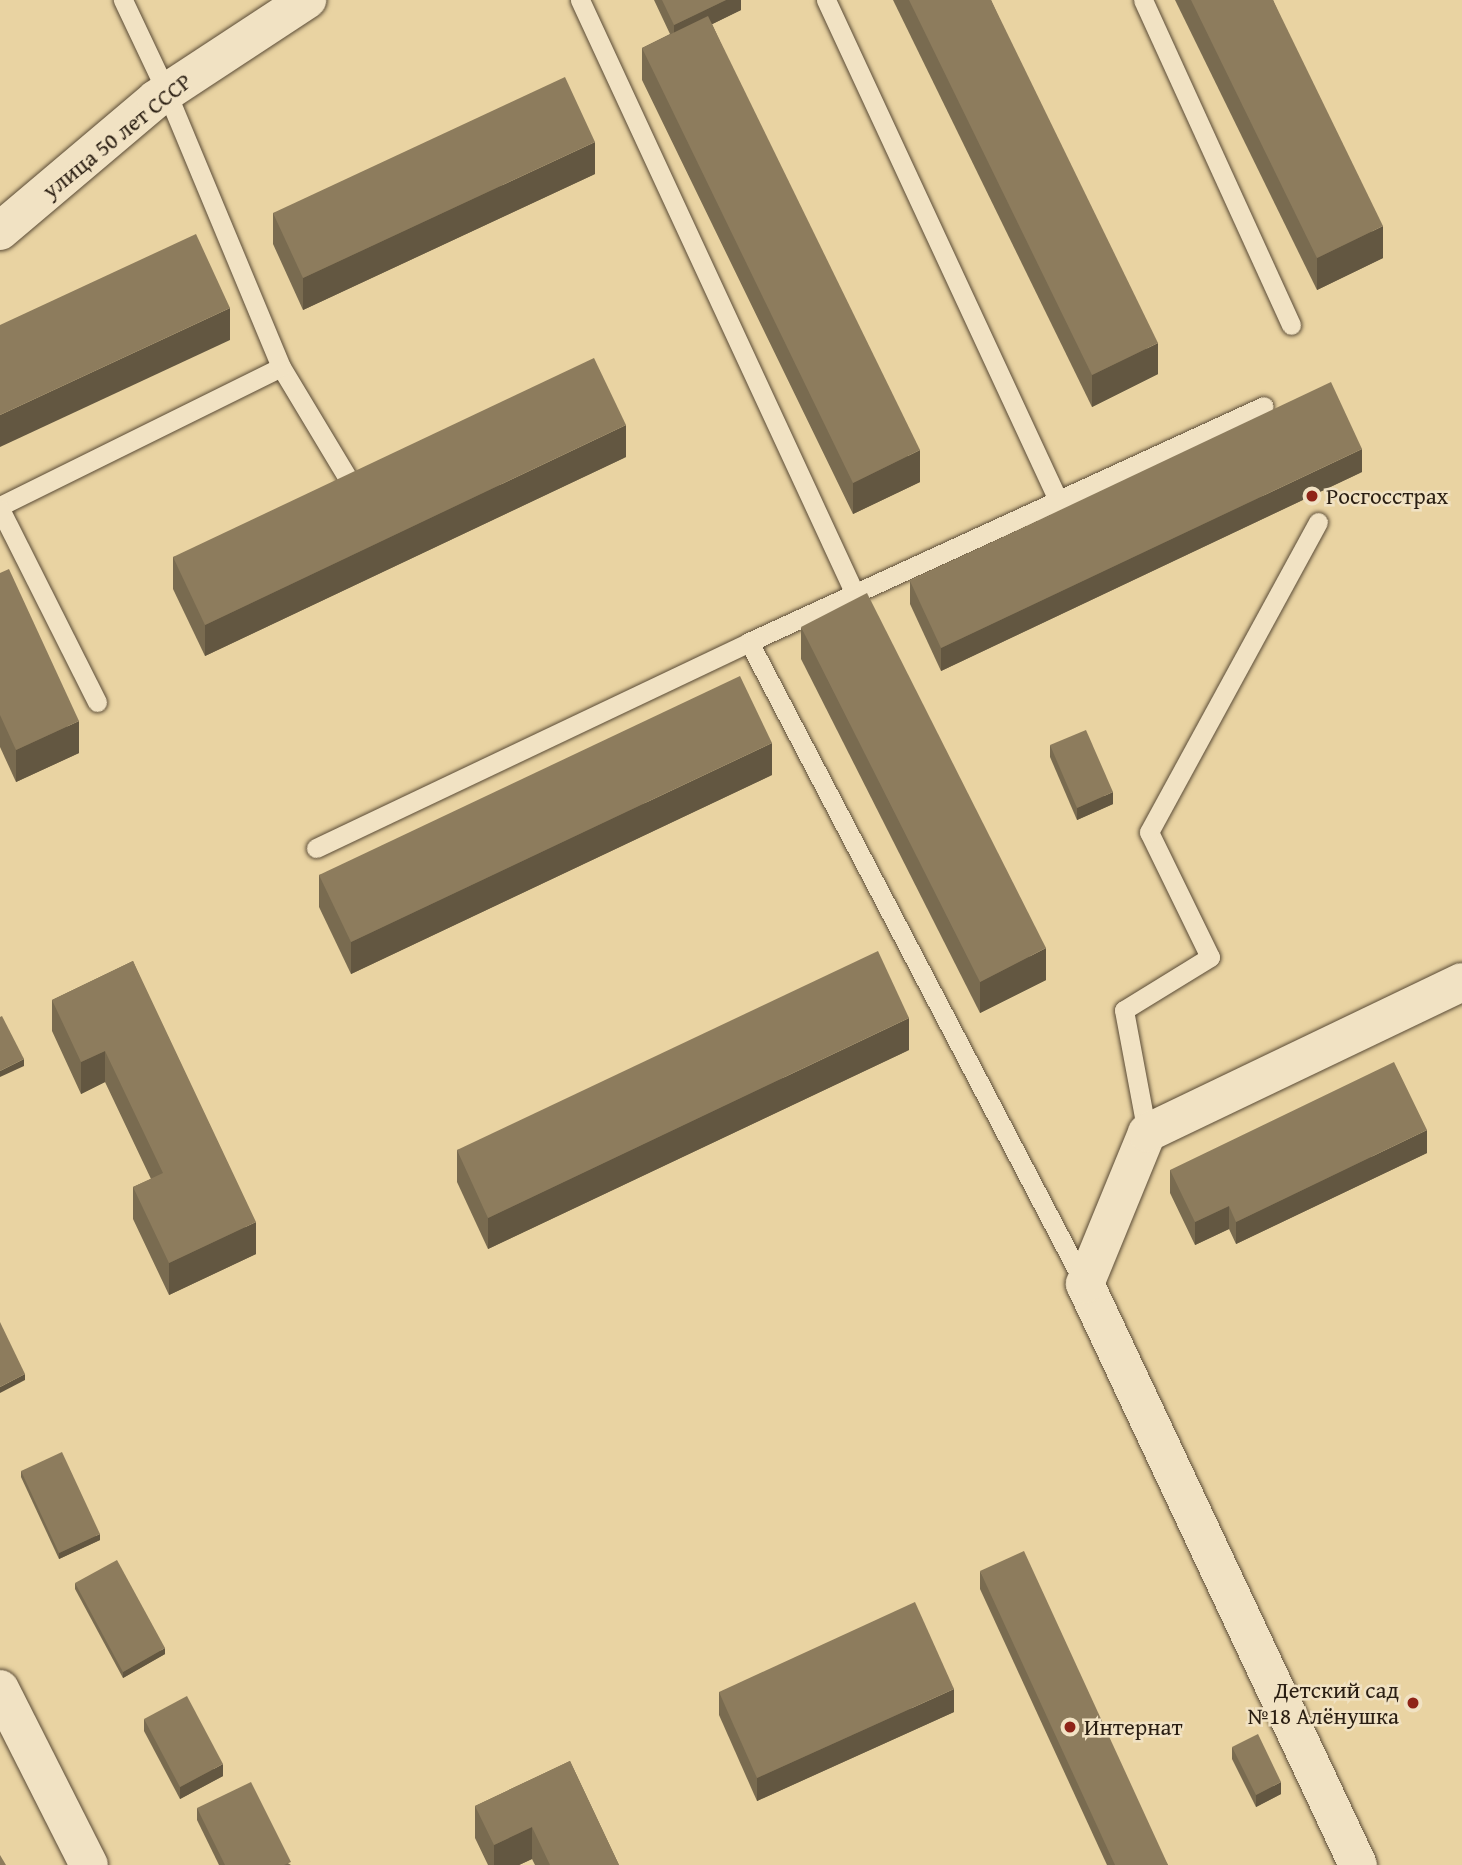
<!DOCTYPE html>
<html>
<head>
<meta charset="utf-8">
<style>
  body { margin:0 }
  #map { position:relative; width:1462px; height:1865px; overflow:hidden; background:#e9d3a2; font-family:"Gentium Book Plus",serif }
  div>[style] { position:absolute }
  .roads { filter:drop-shadow(0 0 2px #5a4b36) drop-shadow(0 0 2px #5a4b36) }
  .service>* { height:19px; margin:-9.5px; padding:0 9.5px; transform-origin:9.5px; border-radius:9.5px; background:#f1e2c3 }
  .minor>* { height:38px; margin:-19px; padding:0 19px; transform-origin:19px; border-radius:19px; background:#f1e2c3 }
  .wall>* { inset:0; background:#796b50 }
  .shaded-wall>* { inset:0; background:#635741 }
  .building>* { inset:0; background:#8d7c5d }
  .dots>* { width:19px; height:19px; translate:-50% -50%; box-sizing:border-box; border:4px solid #f1e2c3; border-radius:50% }
  span { translate:-50% -50%; white-space:nowrap; text-align:center; line-height:1.15; -webkit-text-stroke:5px #f1e2c3; paint-order:stroke }
  .street-label { font-size:23px; color:#2a1e12 }
  .poi-label { font-size:23px; color:#2a1e12 }
  .left { translate:0 -50%; text-align:left }
  .right { translate:-100% -50%; text-align:right }
</style>
</head>
<body>
<div id="map">
  <div class="roads">
    <div class="service">
      <div style="left:580px;top:0;width:655px;rotate:65.16deg"></div>
      <div style="left:826px;top:0;width:551px;rotate:65.11deg"></div>
      <div style="left:1143px;top:0;width:357px;rotate:65.5deg"></div>
      <div style="left:281px;top:367px;width:140px;rotate:59deg"></div>
      <div style="left:353px;top:487px;width:12px;rotate:156deg"></div>
      <div style="left:0;top:506px;width:313px;rotate:-26.3deg"></div>
      <div style="left:281px;top:367px;width:299px;rotate:-112.6deg"></div>
      <div style="left:166px;top:91px;width:101px;rotate:-115.3deg"></div>
      <div style="left:0;top:509px;width:216px;rotate:63.3deg"></div>
      <div style="left:749px;top:642px;width:566px;rotate:-24.62deg"></div>
      <div style="left:316px;top:848px;width:480px;rotate:-25.4deg"></div>
      <div style="left:749px;top:642px;width:723px;rotate:62.41deg"></div>
      <div style="left:1147px;top:1133px;width:125px;rotate:-100.6deg"></div>
      <div style="left:1124px;top:1010px;width:101px;rotate:-31.6deg"></div>
      <div style="left:1210px;top:957px;width:139px;rotate:-116deg"></div>
      <div style="left:1149px;top:832px;width:353px;rotate:-61.4deg"></div>
    </div>
    <div class="minor">
      <div style="left:0;top:231px;width:204px;rotate:-40.2deg"></div>
      <div style="left:156px;top:99px;width:181px;rotate:-33.3deg"></div>
      <div style="left:0;top:1689px;width:197px;rotate:63.2deg"></div>
      <div style="left:1358px;top:1865px;width:642px;rotate:-115.17deg"></div>
      <div style="left:1085px;top:1284px;width:163px;rotate:-67.7deg"></div>
      <div style="left:1147px;top:1133px;width:349px;rotate:-25.6deg"></div>
    </div>
  </div>
  <div class="wall">
    <div style="clip-path:polygon(654px 0,741px 0,741px 10px,712px 24px,920px 482px,853px 514px,642px 80px,642px 48px,670px 34px)"></div>
    <div style="clip-path:polygon(893px 0,991px 0,1158px 374px,1092px 407px)"></div>
    <div style="clip-path:polygon(1175px 0,1273px 0,1383px 258px,1317px 290px)"></div>
    <div style="clip-path:polygon(595px 174px,303px 310px,273px 244px,273px 213px)"></div>
    <div style="clip-path:polygon(626px 457px,205px 656px,173px 589px,173px 557px)"></div>
    <div style="clip-path:polygon(1362px 472px,941px 671px,910px 604px,910px 581px)"></div>
    <div style="clip-path:polygon(0 573px,79px 753px,16px 782px,0 747px)"></div>
    <div style="clip-path:polygon(801px 627px,1046px 980px,980px 1013px,801px 659px)"></div>
    <div style="clip-path:polygon(1050px 745px,1113px 804px,1077px 820px,1050px 757px)"></div>
    <div style="clip-path:polygon(772px 775px,351px 974px,319px 907px,319px 875px)"></div>
    <div style="clip-path:polygon(133px 961px,256px 1254px,169px 1295px,133px 1219px,133px 1187px,151px 1179px,105px 1082px,81px 1094px,52px 1031px,52px 1000px)"></div>
    <div style="clip-path:polygon(909px 1050px,488px 1249px,457px 1182px,457px 1150px)"></div>
    <div style="clip-path:polygon(1427px 1153px,1236px 1244px,1229px 1229px,1195px 1245px,1170px 1193px,1170px 1170px)"></div>
    <div style="clip-path:polygon(21px 1471px,100px 1540px,59px 1559px,21px 1477px)"></div>
    <div style="clip-path:polygon(980px 1571px,1168px 1865px,1107px 1865px,980px 1589px)"></div>
    <div style="clip-path:polygon(75px 1583px,165px 1654px,123px 1678px,75px 1589px)"></div>
    <div style="clip-path:polygon(719px 1692px,954px 1712px,757px 1801px,719px 1715px)"></div>
    <div style="clip-path:polygon(144px 1719px,223px 1776px,180px 1799px,144px 1731px)"></div>
    <div style="clip-path:polygon(1232px 1747px,1281px 1794px,1256px 1807px,1232px 1759px)"></div>
    <div style="clip-path:polygon(570px 1761px,619px 1865px,535px 1865px,532px 1859px,519px 1865px,488px 1865px,475px 1838px,475px 1806px)"></div>
    <div style="clip-path:polygon(197px 1808px,291px 1865px,219px 1865px,197px 1820px)"></div>
  </div>
  <div class="shaded-wall">
    <div style="clip-path:polygon(726px 0,741px 0,741px 10px,674px 43px,674px 25px)"></div>
    <div style="clip-path:polygon(595px 142px,595px 174px,303px 310px,303px 278px)"></div>
    <div style="clip-path:polygon(1383px 226px,1383px 258px,1317px 290px,1317px 258px)"></div>
    <div style="clip-path:polygon(230px 308px,230px 340px,0 447px,0 415px)"></div>
    <div style="clip-path:polygon(1158px 343px,1158px 374px,1092px 407px,1092px 375px)"></div>
    <div style="clip-path:polygon(626px 425px,626px 457px,205px 656px,205px 625px)"></div>
    <div style="clip-path:polygon(1362px 449px,1362px 472px,941px 671px,941px 648px)"></div>
    <div style="clip-path:polygon(920px 450px,920px 482px,853px 514px,853px 483px)"></div>
    <div style="clip-path:polygon(79px 721px,79px 753px,16px 782px,16px 750px)"></div>
    <div style="clip-path:polygon(772px 743px,772px 775px,351px 974px,351px 942px)"></div>
    <div style="clip-path:polygon(1113px 792px,1113px 804px,1077px 820px,1077px 808px)"></div>
    <div style="clip-path:polygon(1046px 948px,1046px 980px,980px 1013px,980px 982px)"></div>
    <div style="clip-path:polygon(909px 1018px,909px 1050px,488px 1249px,488px 1218px)"></div>
    <div style="clip-path:polygon(105px 1051px,105px 1082px,81px 1094px,81px 1062px)"></div>
    <div style="clip-path:polygon(24px 1059px,24px 1066px,0 1077px,0 1071px)"></div>
    <div style="clip-path:polygon(1427px 1130px,1427px 1153px,1236px 1244px,1236px 1222px)"></div>
    <div style="clip-path:polygon(1229px 1206px,1229px 1229px,1195px 1245px,1195px 1222px)"></div>
    <div style="clip-path:polygon(256px 1222px,256px 1254px,169px 1295px,169px 1263px)"></div>
    <div style="clip-path:polygon(25px 1374px,25px 1380px,0 1393px,0 1387px)"></div>
    <div style="clip-path:polygon(100px 1534px,100px 1540px,59px 1559px,59px 1553px)"></div>
    <div style="clip-path:polygon(165px 1648px,165px 1654px,123px 1678px,123px 1672px)"></div>
    <div style="clip-path:polygon(954px 1689px,954px 1712px,757px 1801px,757px 1778px)"></div>
    <div style="clip-path:polygon(223px 1764px,223px 1776px,180px 1799px,180px 1787px)"></div>
    <div style="clip-path:polygon(1281px 1782px,1281px 1794px,1256px 1807px,1256px 1795px)"></div>
    <div style="clip-path:polygon(532px 1827px,532px 1859px,519px 1865px,494px 1865px,494px 1845px)"></div>
  </div>
  <div class="building">
    <div style="clip-path:polygon(662px 0,726px 0,674px 25px)"></div>
    <div style="clip-path:polygon(909px 0,991px 0,1158px 343px,1092px 375px)"></div>
    <div style="clip-path:polygon(1191px 0,1273px 0,1383px 226px,1317px 258px)"></div>
    <div style="clip-path:polygon(708px 16px,920px 450px,853px 483px,642px 48px)"></div>
    <div style="clip-path:polygon(565px 77px,595px 142px,303px 278px,273px 213px)"></div>
    <div style="clip-path:polygon(196px 234px,230px 308px,0 415px,0 325px)"></div>
    <div style="clip-path:polygon(594px 358px,626px 425px,205px 625px,173px 557px)"></div>
    <div style="clip-path:polygon(1331px 382px,1362px 449px,941px 648px,910px 581px)"></div>
    <div style="clip-path:polygon(9px 569px,79px 721px,16px 750px,0 715px,0 573px)"></div>
    <div style="clip-path:polygon(867px 593px,1046px 948px,980px 982px,801px 627px)"></div>
    <div style="clip-path:polygon(740px 676px,772px 743px,351px 942px,319px 875px)"></div>
    <div style="clip-path:polygon(1086px 730px,1113px 792px,1077px 808px,1050px 745px)"></div>
    <div style="clip-path:polygon(878px 951px,909px 1018px,488px 1218px,457px 1150px)"></div>
    <div style="clip-path:polygon(133px 961px,256px 1222px,169px 1263px,133px 1187px,163px 1173px,105px 1051px,81px 1062px,52px 1000px)"></div>
    <div style="clip-path:polygon(2px 1016px,24px 1059px,0 1071px,0 1017px)"></div>
    <div style="clip-path:polygon(1394px 1062px,1427px 1130px,1236px 1222px,1229px 1206px,1195px 1222px,1170px 1170px)"></div>
    <div style="clip-path:polygon(0 1322px,25px 1374px,0 1387px)"></div>
    <div style="clip-path:polygon(62px 1452px,100px 1534px,59px 1553px,21px 1471px)"></div>
    <div style="clip-path:polygon(1024px 1551px,1168px 1865px,1115px 1865px,980px 1571px)"></div>
    <div style="clip-path:polygon(117px 1560px,165px 1648px,123px 1672px,75px 1583px)"></div>
    <div style="clip-path:polygon(915px 1602px,954px 1689px,757px 1778px,719px 1692px)"></div>
    <div style="clip-path:polygon(187px 1696px,223px 1764px,180px 1787px,144px 1719px)"></div>
    <div style="clip-path:polygon(1258px 1734px,1281px 1782px,1256px 1795px,1232px 1747px)"></div>
    <div style="clip-path:polygon(570px 1761px,619px 1865px,550px 1865px,532px 1827px,494px 1845px,475px 1806px)"></div>
    <div style="clip-path:polygon(251px 1782px,291px 1862px,284px 1865px,225px 1865px,197px 1808px)"></div>
    <div style="clip-path:polygon(0 1855px,6px 1865px,0 1865px)"></div>
  </div>
  <div class="dots">
    <div style="left:1312px;top:496px;background:#8f2418"></div>
    <div style="left:1413px;top:1703px;background:#8f2418"></div>
    <div style="left:1070px;top:1727px;background:#8f2418"></div>
  </div>
  <div class="street-label">
    <span style="left:117px;top:136px;rotate:-39deg">улица 50 лет СССР</span>
  </div>
  <div class="poi-label">
    <span class="left" style="left:1326px;top:496px">Росгосстрах</span>
    <span class="right" style="left:1399px;top:1703px">Детский сад<br>№18 Алёнушка</span>
    <span class="left" style="left:1084px;top:1727px">Интернат</span>
  </div>
</div>
</body>
</html>
